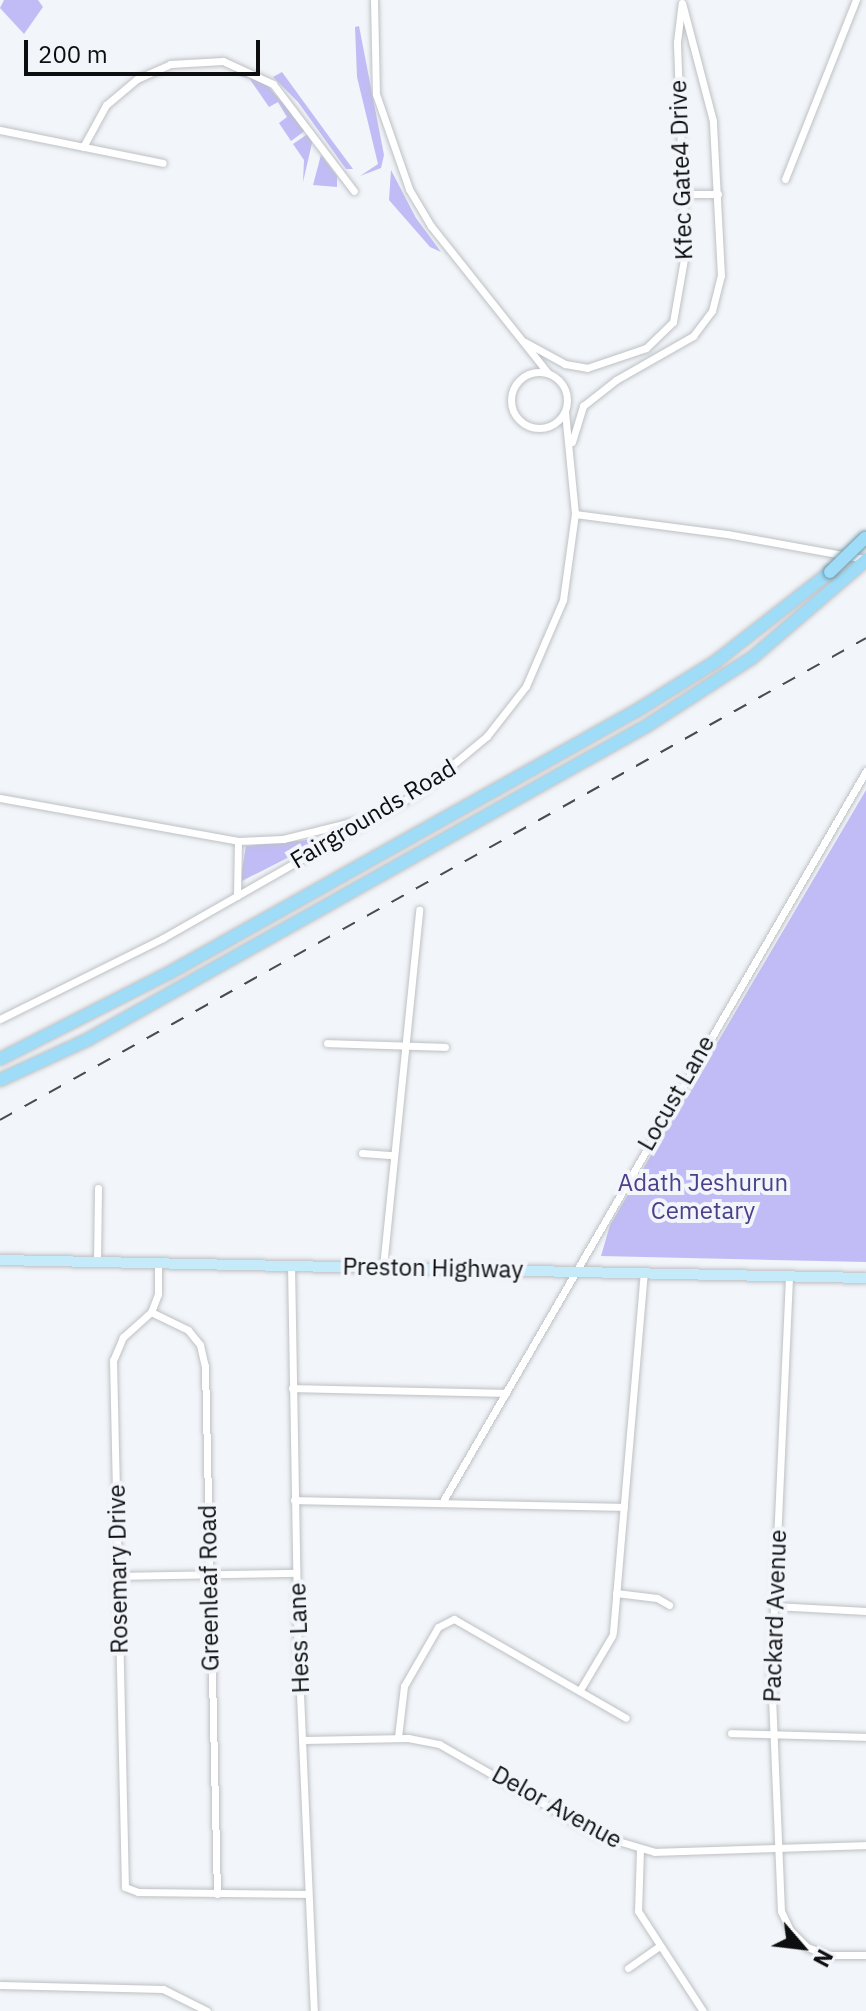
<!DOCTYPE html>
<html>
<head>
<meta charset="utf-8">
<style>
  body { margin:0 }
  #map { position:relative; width:866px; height:2011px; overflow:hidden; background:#f2f5f9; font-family:"IBM Plex Sans",sans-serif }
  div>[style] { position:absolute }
  .green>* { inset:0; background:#c1bcf5 }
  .roads { filter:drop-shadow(0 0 2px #bdc1c4) drop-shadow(0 0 2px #bdc1c4) }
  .street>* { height:7px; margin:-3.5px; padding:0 3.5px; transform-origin:3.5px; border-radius:3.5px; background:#fff }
  .street>.ring { margin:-3.5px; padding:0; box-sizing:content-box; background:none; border:7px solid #fff; border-radius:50% }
  .primary>* { height:10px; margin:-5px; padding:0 5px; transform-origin:5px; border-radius:5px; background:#c5eafa }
  .highway>* { height:12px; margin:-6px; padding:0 6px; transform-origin:6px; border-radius:6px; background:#9edcf7 }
  .rail>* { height:2px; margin-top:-1px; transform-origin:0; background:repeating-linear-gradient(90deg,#4a4b4d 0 14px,transparent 0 28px) }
  .bridges { filter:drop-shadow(0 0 2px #6b94a6) drop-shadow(0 0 2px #6b94a6) }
  .highway-bridge>* { height:12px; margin:-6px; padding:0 6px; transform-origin:6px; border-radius:6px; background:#9edcf7 }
  span { translate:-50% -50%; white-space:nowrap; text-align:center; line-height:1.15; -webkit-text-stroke:8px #f2f5f9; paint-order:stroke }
  .street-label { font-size:24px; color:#0d0e0f }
  .park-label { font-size:24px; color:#4d408a }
  .north { position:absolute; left:762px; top:1907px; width:80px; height:80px; -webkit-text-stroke:6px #f2f5f9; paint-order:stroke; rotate:118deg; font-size:22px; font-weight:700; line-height:32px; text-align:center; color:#0d0e0f }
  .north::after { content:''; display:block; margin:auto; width:28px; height:36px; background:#0d0e0f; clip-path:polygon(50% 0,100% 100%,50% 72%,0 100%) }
  .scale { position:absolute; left:24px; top:40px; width:236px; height:36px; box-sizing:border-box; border:4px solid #0d0e0f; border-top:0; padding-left:10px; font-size:24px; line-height:28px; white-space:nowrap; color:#0d0e0f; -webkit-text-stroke:6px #f2f5f9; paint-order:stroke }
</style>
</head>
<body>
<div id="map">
  <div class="green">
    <div style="clip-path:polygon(4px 0,38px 0,43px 7px,24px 34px,0 8px)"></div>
    <div style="clip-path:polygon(359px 26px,384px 155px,381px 168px,360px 176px,378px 164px,357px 77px,355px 27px)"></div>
    <div style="clip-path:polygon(235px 69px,267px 85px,306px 130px,291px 141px,279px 123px,287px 117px,278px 102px,269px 107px,249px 78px,234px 75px)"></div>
    <div style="clip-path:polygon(282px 72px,333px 142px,353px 169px,346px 169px,298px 102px,273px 77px)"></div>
    <div style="clip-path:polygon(309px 133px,312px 143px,303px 182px,304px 160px,293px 144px)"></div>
    <div style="clip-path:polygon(321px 155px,337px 176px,337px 187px,313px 185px)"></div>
    <div style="clip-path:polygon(391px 170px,416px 218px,441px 252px,430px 247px,389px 200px)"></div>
    <div style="clip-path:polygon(866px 790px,866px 1262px,601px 1256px,610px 1225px)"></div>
    <div style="clip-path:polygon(316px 839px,301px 851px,240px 882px,246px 846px)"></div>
  </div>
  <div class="roads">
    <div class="street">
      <div style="left:374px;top:0;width:94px;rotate:88.8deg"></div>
      <div style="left:376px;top:94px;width:101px;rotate:70.8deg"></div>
      <div style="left:409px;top:189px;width:43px;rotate:59.3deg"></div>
      <div style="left:431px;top:226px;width:188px;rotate:51.5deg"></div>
      <div style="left:0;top:130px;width:166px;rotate:11.4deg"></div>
      <div style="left:83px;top:147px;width:48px;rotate:-61.3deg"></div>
      <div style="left:106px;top:105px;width:40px;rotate:-40deg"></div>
      <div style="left:137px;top:79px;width:36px;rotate:-24deg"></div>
      <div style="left:170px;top:64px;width:53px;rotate:-3.2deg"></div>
      <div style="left:223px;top:61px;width:55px;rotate:24.7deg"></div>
      <div style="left:273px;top:84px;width:134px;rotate:52.9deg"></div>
      <div style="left:785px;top:179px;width:193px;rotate:-68.4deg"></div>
      <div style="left:685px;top:194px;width:33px"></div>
      <div style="left:525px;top:342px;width:46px;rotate:28.8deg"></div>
      <div style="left:565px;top:364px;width:22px;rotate:10deg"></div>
      <div style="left:587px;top:368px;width:62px;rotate:-18.7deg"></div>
      <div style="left:646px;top:348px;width:37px;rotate:-44deg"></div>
      <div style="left:673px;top:322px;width:70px;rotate:-80.1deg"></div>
      <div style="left:685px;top:253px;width:211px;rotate:-92.2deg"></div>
      <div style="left:677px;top:42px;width:38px;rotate:-83deg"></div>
      <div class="ring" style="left:511px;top:372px;width:49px;height:49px"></div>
      <div style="left:572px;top:442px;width:38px;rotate:-73deg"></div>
      <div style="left:583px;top:406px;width:42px;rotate:-38.2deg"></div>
      <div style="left:616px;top:380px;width:89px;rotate:-29.7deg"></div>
      <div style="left:693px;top:336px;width:31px;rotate:-53deg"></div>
      <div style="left:712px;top:311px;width:36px;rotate:-76deg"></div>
      <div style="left:721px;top:276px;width:155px;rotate:-93deg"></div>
      <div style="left:713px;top:121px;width:122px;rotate:-104.7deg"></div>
      <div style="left:575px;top:514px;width:153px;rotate:7.5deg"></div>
      <div style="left:727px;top:534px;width:140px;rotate:10.3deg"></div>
      <div style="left:0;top:798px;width:242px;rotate:10.2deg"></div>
      <div style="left:238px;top:841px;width:45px;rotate:-2.5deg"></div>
      <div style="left:283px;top:839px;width:75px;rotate:-13.9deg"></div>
      <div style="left:237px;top:896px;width:55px;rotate:-89deg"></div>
      <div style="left:0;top:1019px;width:182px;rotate:-26.4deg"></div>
      <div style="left:163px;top:938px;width:297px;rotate:-29.7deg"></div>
      <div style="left:421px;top:791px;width:86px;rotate:-39.8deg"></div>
      <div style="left:487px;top:736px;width:63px;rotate:-52deg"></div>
      <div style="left:526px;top:686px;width:94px;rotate:-66.7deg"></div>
      <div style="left:563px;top:600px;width:87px;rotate:-82.1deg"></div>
      <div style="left:575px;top:514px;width:102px;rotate:-95.6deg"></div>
      <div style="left:327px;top:1043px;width:118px;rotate:1.9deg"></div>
      <div style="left:362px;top:1153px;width:31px;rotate:4deg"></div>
      <div style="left:97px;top:1262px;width:74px;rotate:-89.2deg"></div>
      <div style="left:158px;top:1263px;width:31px;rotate:90deg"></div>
      <div style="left:158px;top:1294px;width:19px;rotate:111deg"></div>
      <div style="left:151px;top:1312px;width:38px;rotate:138deg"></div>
      <div style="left:123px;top:1337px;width:25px;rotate:113deg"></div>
      <div style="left:113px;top:1360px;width:527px;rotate:88.7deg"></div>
      <div style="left:125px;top:1887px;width:14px;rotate:21deg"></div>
      <div style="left:138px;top:1892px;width:170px;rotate:0.7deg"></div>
      <div style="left:291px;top:1265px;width:383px;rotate:89deg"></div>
      <div style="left:298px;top:1648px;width:363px;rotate:87.5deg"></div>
      <div style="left:383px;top:1267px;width:359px;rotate:-84.2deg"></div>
      <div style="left:789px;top:1277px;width:396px;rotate:92.6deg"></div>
      <div style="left:771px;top:1673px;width:238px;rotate:87.6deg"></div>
      <div style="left:781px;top:1911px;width:21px;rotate:65deg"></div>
      <div style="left:790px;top:1930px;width:24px;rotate:45deg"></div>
      <div style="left:807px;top:1947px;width:22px;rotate:21deg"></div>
      <div style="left:828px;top:1955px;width:38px"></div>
      <div style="left:151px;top:1312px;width:41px;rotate:25.9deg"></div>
      <div style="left:188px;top:1330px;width:19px;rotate:51deg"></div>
      <div style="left:200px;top:1345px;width:22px;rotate:77deg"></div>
      <div style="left:205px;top:1366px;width:528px;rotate:88.7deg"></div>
      <div style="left:292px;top:1388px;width:214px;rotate:1.3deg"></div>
      <div style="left:294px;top:1500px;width:330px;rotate:1.2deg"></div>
      <div style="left:443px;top:1501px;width:844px;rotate:-59.91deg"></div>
      <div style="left:118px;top:1576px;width:178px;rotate:-1deg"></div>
      <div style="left:616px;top:1593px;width:41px;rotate:7deg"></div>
      <div style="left:657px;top:1598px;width:14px;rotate:30deg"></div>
      <div style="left:774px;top:1606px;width:92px;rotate:3.1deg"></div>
      <div style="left:613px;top:1632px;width:360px;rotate:-85.1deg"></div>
      <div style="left:580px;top:1690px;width:63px;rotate:-59.3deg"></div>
      <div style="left:731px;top:1733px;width:135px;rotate:1.7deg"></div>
      <div style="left:398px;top:1737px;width:51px;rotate:-83.3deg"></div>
      <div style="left:404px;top:1686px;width:68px;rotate:-60deg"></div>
      <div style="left:438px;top:1627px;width:18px;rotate:-27deg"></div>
      <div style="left:454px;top:1619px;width:198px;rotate:29.9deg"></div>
      <div style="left:303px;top:1740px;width:105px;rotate:-1.1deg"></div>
      <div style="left:408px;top:1738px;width:32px;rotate:11deg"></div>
      <div style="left:439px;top:1744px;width:183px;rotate:29.8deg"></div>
      <div style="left:598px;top:1835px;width:59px;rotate:16.6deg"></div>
      <div style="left:655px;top:1852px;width:211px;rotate:-1.9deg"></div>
      <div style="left:640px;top:1849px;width:62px;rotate:91.8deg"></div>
      <div style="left:638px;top:1911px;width:119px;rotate:57deg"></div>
      <div style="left:628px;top:1968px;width:39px;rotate:-35deg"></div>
      <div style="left:0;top:1985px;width:163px;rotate:1.4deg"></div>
      <div style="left:163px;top:1989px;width:49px;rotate:26.6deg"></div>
    </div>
    <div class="primary">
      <div style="left:0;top:1260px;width:866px;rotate:1.19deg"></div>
    </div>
    <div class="highway">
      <div style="left:0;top:1059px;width:190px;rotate:-27deg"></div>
      <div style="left:169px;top:973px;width:541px;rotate:-29.31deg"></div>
      <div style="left:641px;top:708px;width:87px;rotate:-31.9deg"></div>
      <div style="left:715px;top:662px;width:146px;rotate:-38deg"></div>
      <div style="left:0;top:1080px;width:96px;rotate:-24.7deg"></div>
      <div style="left:87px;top:1040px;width:643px;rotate:-29.31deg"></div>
      <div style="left:648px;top:725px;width:125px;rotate:-32.9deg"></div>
      <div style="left:753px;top:657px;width:149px;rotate:-40.6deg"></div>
    </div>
  </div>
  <div class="rail">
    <div style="left:0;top:1120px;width:991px;rotate:-29.1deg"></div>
  </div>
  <div class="bridges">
    <div class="highway-bridge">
      <div style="left:830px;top:572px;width:49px;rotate:-44.2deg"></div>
    </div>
  </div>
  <div class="street-label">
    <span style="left:681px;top:170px;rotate:-92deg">Kfec Gate4 Drive</span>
    <span style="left:373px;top:814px;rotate:-31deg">Fairgrounds Road</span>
    <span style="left:676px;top:1093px;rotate:-60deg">Locust Lane</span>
    <span style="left:433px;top:1268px;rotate:1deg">Preston Highway</span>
    <span style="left:118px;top:1569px;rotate:-91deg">Rosemary Drive</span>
    <span style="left:209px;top:1588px;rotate:-91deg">Greenleaf Road</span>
    <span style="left:775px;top:1616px;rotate:-88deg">Packard Avenue</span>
    <span style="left:299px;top:1638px;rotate:-92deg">Hess Lane</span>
    <span style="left:557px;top:1807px;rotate:29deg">Delor Avenue</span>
  </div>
  <div class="park-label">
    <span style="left:703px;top:1197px">Adath Jeshurun<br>Cemetary</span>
  </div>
  <div class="north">N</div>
  <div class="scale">200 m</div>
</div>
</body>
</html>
